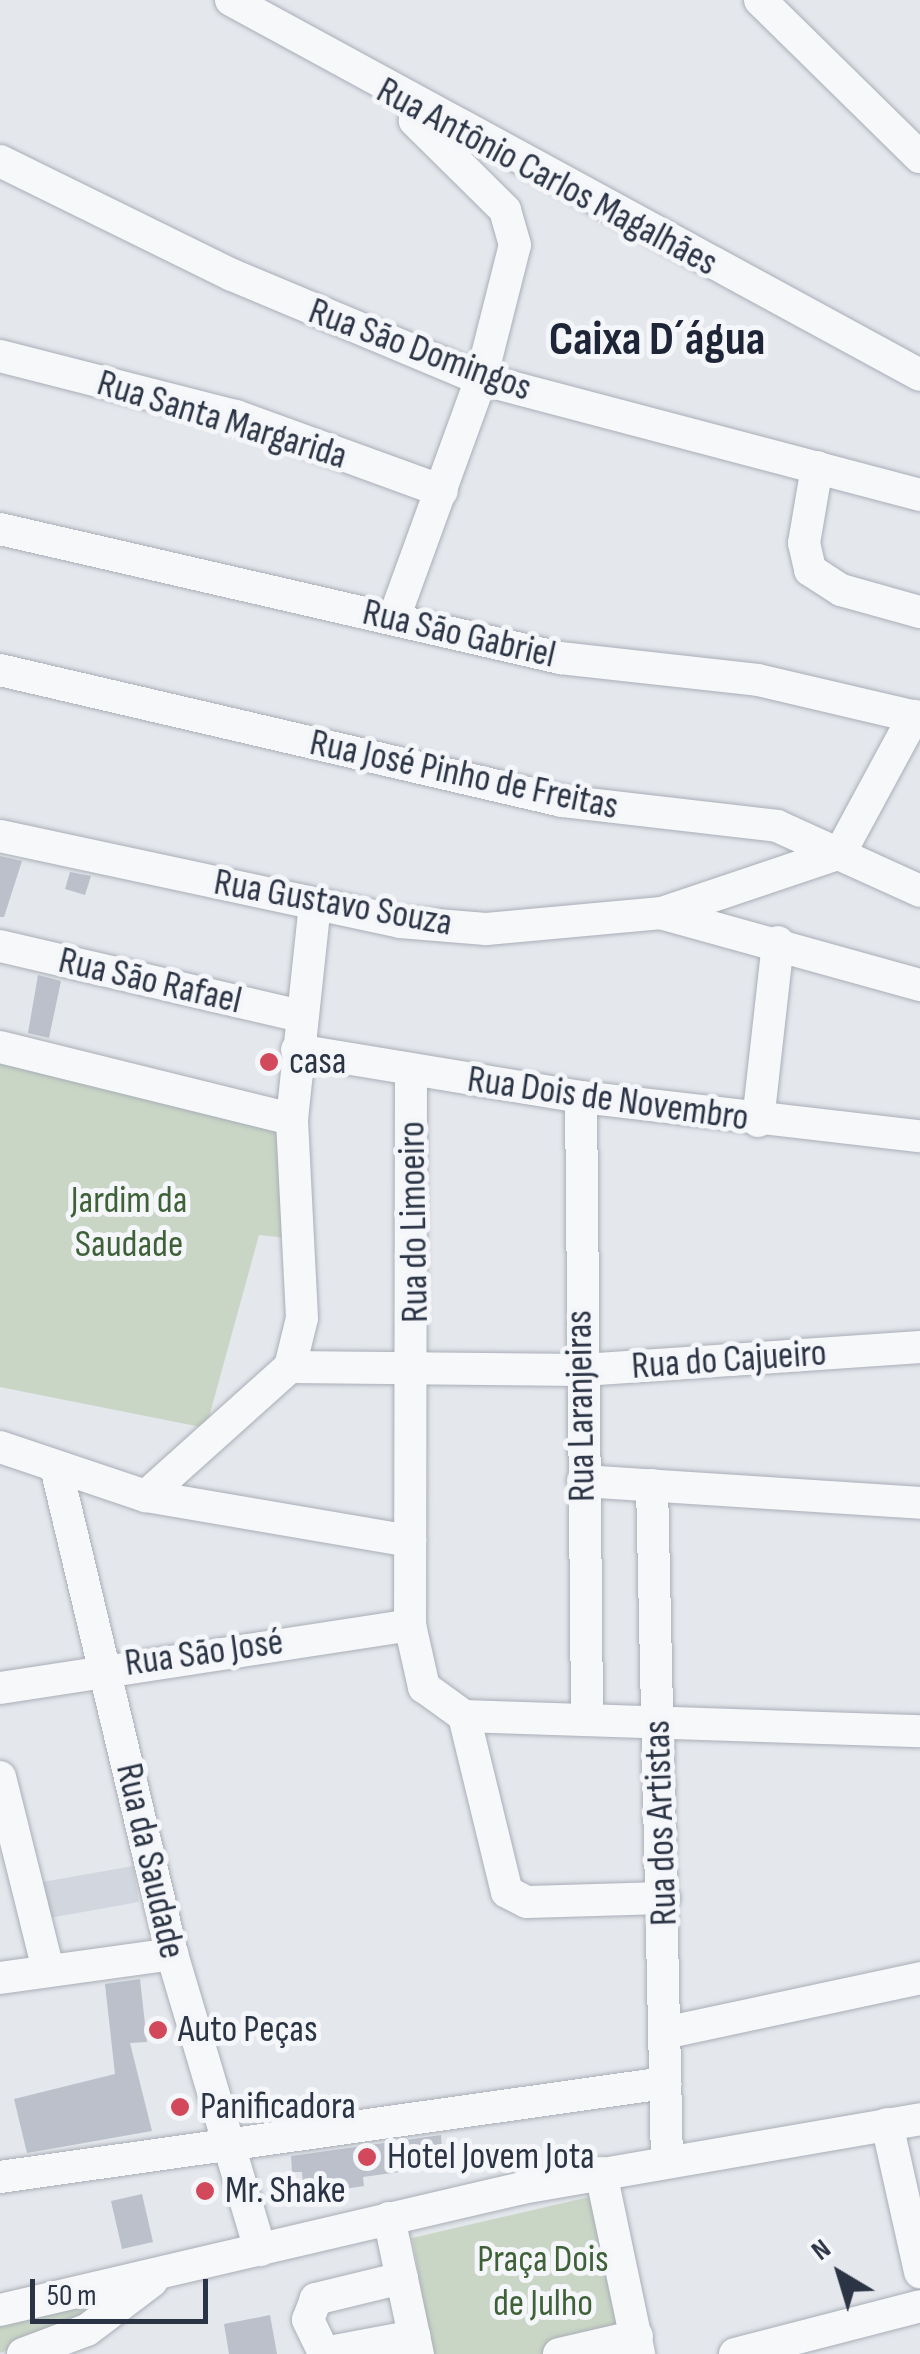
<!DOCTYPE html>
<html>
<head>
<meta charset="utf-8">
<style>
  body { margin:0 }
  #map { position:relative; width:920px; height:2354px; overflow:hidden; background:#e4e7ec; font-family:"Sofia Sans Condensed",sans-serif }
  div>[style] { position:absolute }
  .built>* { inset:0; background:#d2d6de }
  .green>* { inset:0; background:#c9d6c5 }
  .building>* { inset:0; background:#bbc0ca }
  .roads { filter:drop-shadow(0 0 2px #a9aeb7) drop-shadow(0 0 2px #a9aeb7) }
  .minor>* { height:32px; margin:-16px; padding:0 16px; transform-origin:16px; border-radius:16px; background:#f7f8fa }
  .dots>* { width:28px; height:28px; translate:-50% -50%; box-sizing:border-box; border:5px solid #f4f6f9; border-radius:50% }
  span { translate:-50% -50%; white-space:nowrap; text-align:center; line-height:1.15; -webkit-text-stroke:10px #f4f6f9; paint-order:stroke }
  .street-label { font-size:38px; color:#2b3445 }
  .poi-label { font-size:38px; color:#2b3445 }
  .left { translate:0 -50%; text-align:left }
  .park-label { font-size:38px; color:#3f6138 }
  .district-label { font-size:48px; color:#1d2536; font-weight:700 }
  .north { position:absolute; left:790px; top:2224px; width:100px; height:100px; -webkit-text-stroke:8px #f4f6f9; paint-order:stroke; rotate:322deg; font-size:28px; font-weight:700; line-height:40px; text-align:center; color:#2b3445 }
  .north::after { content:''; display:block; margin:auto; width:35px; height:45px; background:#2b3445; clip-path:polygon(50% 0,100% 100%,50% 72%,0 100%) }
  .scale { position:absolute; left:30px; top:2279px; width:178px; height:45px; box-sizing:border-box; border:5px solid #2b3445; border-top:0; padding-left:12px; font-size:30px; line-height:35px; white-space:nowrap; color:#2b3445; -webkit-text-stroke:8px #f4f6f9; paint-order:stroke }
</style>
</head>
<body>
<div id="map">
  <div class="built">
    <div style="clip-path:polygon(133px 1866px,139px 1902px,44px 1919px,37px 1883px)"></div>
  </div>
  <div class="green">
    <div style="clip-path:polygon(0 1058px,279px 1126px,288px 1238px,259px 1235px,206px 1428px,0 1387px)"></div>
    <div style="clip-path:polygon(598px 2195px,633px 2354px,433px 2354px,412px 2238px)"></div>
    <div style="clip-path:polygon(101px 2296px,97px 2317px,0 2353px,0 2320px)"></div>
  </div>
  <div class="building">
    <div style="clip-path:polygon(0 856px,22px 861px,4px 917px,0 917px)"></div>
    <div style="clip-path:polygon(70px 872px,91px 876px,85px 895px,65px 889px)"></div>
    <div style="clip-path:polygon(38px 975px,61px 981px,49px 1038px,28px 1033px)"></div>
    <div style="clip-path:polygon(140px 1979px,147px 2042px,130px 2043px,152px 2131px,27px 2153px,14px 2099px,115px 2074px,105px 1984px)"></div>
    <div style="clip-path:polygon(441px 2135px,443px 2166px,363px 2177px,364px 2186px,304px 2195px,302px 2172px,292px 2172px,291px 2156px)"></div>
    <div style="clip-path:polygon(142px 2194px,153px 2242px,122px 2249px,111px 2201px)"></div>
    <div style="clip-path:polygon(270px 2315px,277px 2354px,229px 2354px,224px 2324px)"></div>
  </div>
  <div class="roads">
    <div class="minor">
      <div style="left:231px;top:0;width:784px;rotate:28.56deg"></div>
      <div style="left:760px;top:0;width:224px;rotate:44.5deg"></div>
      <div style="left:0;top:161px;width:258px;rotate:26.2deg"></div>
      <div style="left:232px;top:275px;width:270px;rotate:22.7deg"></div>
      <div style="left:481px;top:379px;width:454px;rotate:14.8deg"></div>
      <div style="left:0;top:356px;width:244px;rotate:14.3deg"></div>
      <div style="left:236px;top:416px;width:219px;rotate:20deg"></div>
      <div style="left:817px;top:467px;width:77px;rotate:99.7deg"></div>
      <div style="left:804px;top:543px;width:28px;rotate:77deg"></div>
      <div style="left:810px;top:570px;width:37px;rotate:33deg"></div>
      <div style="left:841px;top:590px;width:82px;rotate:15.6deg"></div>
      <div style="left:0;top:529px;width:575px;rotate:12.97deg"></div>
      <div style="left:560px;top:658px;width:199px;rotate:6.3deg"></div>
      <div style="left:758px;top:680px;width:166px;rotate:13.2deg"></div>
      <div style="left:394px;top:618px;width:254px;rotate:-70deg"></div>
      <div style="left:481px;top:379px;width:138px;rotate:-75.8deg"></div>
      <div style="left:515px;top:245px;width:36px;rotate:-106deg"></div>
      <div style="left:505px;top:210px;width:127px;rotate:-135.3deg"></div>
      <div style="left:0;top:670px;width:577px;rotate:13.12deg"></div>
      <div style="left:562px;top:801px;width:216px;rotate:6.6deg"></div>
      <div style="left:777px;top:826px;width:157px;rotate:24.4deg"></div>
      <div style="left:0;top:836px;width:409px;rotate:12.1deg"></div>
      <div style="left:400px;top:922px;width:86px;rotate:4.7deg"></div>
      <div style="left:486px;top:929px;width:177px;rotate:-5.2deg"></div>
      <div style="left:662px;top:913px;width:188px;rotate:-18.6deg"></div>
      <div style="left:840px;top:853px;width:156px;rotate:-61.6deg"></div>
      <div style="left:664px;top:914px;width:266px;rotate:15.5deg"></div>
      <div style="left:0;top:946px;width:308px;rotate:13.1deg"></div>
      <div style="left:0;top:1047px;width:301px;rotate:13.9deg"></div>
      <div style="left:297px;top:1050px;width:288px;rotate:9.4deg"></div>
      <div style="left:581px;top:1097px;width:341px;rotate:6.6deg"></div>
      <div style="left:411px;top:1070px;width:555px;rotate:90.1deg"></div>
      <div style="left:410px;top:1625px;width:64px;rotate:77.3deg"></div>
      <div style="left:424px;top:1687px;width:49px;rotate:35.9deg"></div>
      <div style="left:464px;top:1716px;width:456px;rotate:1.9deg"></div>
      <div style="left:581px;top:1097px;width:617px;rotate:89.44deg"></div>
      <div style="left:758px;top:1121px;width:180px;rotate:-83.6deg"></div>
      <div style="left:290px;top:1367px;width:50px;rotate:-76.2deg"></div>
      <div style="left:302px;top:1318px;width:199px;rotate:-92.9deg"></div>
      <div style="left:292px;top:1119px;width:215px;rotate:-83.9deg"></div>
      <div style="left:0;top:1447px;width:154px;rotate:18.6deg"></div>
      <div style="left:146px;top:1496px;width:268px;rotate:9.7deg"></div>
      <div style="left:56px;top:1467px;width:501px;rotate:76.6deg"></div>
      <div style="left:172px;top:1954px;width:309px;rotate:73.4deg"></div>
      <div style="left:583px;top:1481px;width:338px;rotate:3.7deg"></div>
      <div style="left:652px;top:1485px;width:676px;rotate:88.73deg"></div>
      <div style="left:146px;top:1496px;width:193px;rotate:-41.9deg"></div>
      <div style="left:290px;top:1367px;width:293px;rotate:0.6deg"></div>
      <div style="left:583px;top:1370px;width:338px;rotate:-3.9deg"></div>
      <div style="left:0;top:1688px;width:415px;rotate:-8.7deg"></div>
      <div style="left:464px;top:1716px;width:181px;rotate:76.3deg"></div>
      <div style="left:507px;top:1892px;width:22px;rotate:27deg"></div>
      <div style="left:527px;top:1902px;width:137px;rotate:-1.7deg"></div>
      <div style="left:0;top:1777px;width:199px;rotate:76deg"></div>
      <div style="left:0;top:1978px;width:174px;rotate:-7.9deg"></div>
      <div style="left:669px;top:2032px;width:257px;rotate:-12.1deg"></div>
      <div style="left:887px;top:2124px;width:152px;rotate:77.4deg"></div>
      <div style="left:601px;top:2173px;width:185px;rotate:78.1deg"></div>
      <div style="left:0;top:2177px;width:672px;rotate:-8.05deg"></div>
      <div style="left:389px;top:2218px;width:139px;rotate:78deg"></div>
      <div style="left:402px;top:2278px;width:89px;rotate:166.3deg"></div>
      <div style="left:316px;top:2299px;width:22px;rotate:111deg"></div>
      <div style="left:308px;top:2320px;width:37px;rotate:64deg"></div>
      <div style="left:324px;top:2353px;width:92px;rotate:-10.7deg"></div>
      <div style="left:0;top:2310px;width:536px;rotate:-13.15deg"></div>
      <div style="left:522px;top:2188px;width:404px;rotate:-9.8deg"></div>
      <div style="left:23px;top:2354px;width:68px;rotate:-20.6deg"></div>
      <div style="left:87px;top:2330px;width:81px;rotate:-37deg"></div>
      <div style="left:559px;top:2354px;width:80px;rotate:-13deg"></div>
      <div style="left:735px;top:2354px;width:191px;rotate:-14.5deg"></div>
    </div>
  </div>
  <div class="dots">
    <div style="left:269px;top:1062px;background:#d1495b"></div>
    <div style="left:158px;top:2030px;background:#d1495b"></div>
    <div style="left:180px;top:2107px;background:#d1495b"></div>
    <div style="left:367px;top:2157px;background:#d1495b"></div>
    <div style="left:205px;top:2191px;background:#d1495b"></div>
  </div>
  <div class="street-label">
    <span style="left:547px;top:177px;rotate:28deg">Rua Antônio Carlos Magalhães</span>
    <span style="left:420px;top:350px;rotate:20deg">Rua São Domingos</span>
    <span style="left:222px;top:420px;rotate:17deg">Rua Santa Margarida</span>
    <span style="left:459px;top:634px;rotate:13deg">Rua São Gabriel</span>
    <span style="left:464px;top:775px;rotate:12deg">Rua José Pinho de Freitas</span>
    <span style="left:333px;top:903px;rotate:10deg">Rua Gustavo Souza</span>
    <span style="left:150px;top:981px;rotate:13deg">Rua São Rafael</span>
    <span style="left:608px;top:1099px;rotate:8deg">Rua Dois de Novembro</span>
    <span style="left:414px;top:1222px;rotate:-91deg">Rua do Limoeiro</span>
    <span style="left:729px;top:1360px;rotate:-4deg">Rua do Cajueiro</span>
    <span style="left:581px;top:1406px;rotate:-91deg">Rua Laranjeiras</span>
    <span style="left:204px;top:1653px;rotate:-8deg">Rua São José</span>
    <span style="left:661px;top:1823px;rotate:-92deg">Rua dos Artistas</span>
    <span style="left:150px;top:1861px;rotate:77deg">Rua da Saudade</span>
  </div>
  <div class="poi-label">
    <span class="left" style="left:289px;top:1062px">casa</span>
    <span class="left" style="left:178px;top:2030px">Auto Peças</span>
    <span class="left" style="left:200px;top:2107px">Panificadora</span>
    <span class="left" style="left:387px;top:2157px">Hotel Jovem Jota</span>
    <span class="left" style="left:225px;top:2191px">Mr. Shake</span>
  </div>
  <div class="park-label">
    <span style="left:129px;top:1223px">Jardim da<br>Saudade</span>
    <span style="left:543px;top:2282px">Praça Dois<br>de Julho</span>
  </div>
  <div class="district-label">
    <span style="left:657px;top:340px">Caixa D´água</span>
  </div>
  <div class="north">N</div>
  <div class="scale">50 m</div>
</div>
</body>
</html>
